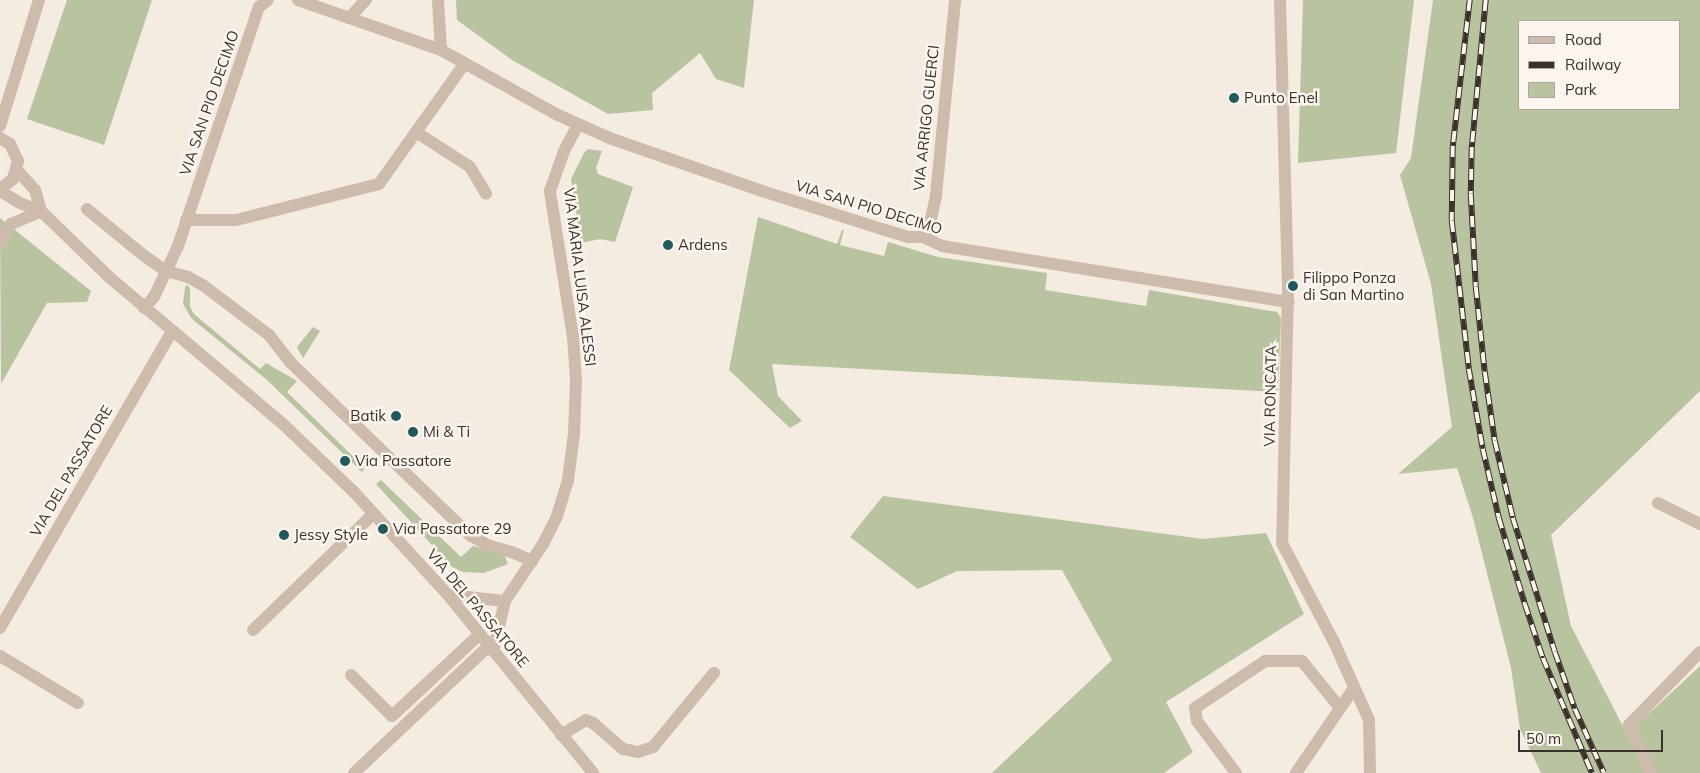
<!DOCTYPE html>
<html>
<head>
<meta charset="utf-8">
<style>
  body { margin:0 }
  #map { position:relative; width:1700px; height:773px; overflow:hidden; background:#f4ebe1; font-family:Mulish,sans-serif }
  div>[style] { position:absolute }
  .green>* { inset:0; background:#b8c4a0 }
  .minor>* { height:12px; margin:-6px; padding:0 6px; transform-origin:6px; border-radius:6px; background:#cdbbac }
  .rail>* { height:5.5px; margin-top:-2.75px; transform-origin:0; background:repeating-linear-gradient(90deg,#fbf5ee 0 11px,#3b302b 0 22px); box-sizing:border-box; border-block:1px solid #3b302b }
  .dots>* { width:14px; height:14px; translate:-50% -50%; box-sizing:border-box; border:2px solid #fbf5ee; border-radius:50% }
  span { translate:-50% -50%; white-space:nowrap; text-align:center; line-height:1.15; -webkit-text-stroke:5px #fbf5ee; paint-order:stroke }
  .poi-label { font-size:15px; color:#3b302b }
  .left { translate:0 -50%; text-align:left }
  .right { translate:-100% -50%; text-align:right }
  .street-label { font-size:15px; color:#3b302b }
  .legend { position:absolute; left:1518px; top:20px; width:162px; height:90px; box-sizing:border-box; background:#fbf5ee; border:1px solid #aea6a0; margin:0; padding:6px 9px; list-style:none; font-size:15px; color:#3b302b }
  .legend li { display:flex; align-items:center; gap:10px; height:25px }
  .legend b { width:25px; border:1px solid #aea6a0 }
  .scale { position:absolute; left:1518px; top:730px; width:145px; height:22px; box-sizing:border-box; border:2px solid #3b302b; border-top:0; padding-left:6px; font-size:15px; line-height:18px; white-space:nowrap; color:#3b302b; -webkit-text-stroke:4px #fbf5ee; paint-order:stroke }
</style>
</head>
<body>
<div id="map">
  <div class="green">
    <div style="clip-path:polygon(67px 0,152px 0,104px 145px,27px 119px)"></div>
    <div style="clip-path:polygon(456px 0,754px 0,744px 88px,716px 79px,700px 53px,652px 93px,653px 110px,608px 114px,512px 60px,457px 20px)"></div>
    <div style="clip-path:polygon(1303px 0,1414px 0,1396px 153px,1298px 163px)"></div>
    <div style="clip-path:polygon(evenodd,1433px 0,1700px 0,1700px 391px,1551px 535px,1571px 626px,1627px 734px,1700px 666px,1700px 773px,1541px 773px,1520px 729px,1511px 668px,1473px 518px,1457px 468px,1398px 474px,1452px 427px,1431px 284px,1400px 175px,1411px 158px,1433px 0,1519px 21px,1679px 21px,1679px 109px,1519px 109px,1519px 21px)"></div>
    <div style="clip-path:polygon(588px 149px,602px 151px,596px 168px,598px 174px,633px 187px,615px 242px,600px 239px,581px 243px,571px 179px,584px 153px)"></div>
    <div style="clip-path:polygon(758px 217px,837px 244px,842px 230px,844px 230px,840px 245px,884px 256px,888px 242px,938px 257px,1047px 273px,1045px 290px,1146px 306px,1149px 290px,1277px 312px,1281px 318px,1278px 392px,772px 364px,778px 396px,802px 421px,790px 428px,729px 370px)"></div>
    <div style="clip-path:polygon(0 218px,91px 291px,87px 302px,47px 303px,1px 384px)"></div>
    <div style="clip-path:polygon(187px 285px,190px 288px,190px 307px,194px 314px,260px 369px,266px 363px,297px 381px,287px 392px,365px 468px,362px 472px,267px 380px,192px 319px,183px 304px,185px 287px)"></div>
    <div style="clip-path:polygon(313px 327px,320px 331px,303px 358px,297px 347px)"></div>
    <div style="clip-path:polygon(381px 480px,461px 557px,473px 546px,504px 554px,508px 564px,484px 573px,463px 572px,452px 567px,376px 484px)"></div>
    <div style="clip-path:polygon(883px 496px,1203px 539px,1266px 533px,1304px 614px,1166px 702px,1193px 752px,1164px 773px,992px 773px,1112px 660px,1062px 570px,957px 571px,918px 589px,850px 537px)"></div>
  </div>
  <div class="minor">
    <div style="left:298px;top:0;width:151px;rotate:19.3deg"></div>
    <div style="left:441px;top:50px;width:134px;rotate:29.1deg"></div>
    <div style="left:558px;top:115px;width:59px;rotate:24deg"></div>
    <div style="left:612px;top:139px;width:159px;rotate:19.1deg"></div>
    <div style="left:762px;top:191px;width:126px;rotate:17.6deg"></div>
    <div style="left:882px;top:229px;width:28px;rotate:17deg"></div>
    <div style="left:909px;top:237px;width:14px"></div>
    <div style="left:923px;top:237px;width:21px;rotate:25deg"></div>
    <div style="left:942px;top:246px;width:351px;rotate:9.2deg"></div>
    <div style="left:438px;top:0;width:50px;rotate:86.6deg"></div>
    <div style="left:1280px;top:0;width:287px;rotate:88.4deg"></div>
    <div style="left:1288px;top:287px;width:256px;rotate:91.3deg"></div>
    <div style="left:1282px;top:543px;width:112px;rotate:62.3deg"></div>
    <div style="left:1334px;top:642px;width:85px;rotate:65.8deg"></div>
    <div style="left:1369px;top:720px;width:53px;rotate:88.9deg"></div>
    <div style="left:349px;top:18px;width:25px;rotate:-47deg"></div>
    <div style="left:0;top:126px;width:132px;rotate:-72.8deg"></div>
    <div style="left:416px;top:132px;width:64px;rotate:32.9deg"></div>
    <div style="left:470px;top:167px;width:31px;rotate:59deg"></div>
    <div style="left:0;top:138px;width:12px;rotate:31deg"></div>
    <div style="left:10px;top:144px;width:19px;rotate:65deg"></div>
    <div style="left:18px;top:161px;width:19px;rotate:106deg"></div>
    <div style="left:13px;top:179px;width:16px;rotate:142deg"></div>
    <div style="left:17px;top:170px;width:27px;rotate:48deg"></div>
    <div style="left:35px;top:190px;width:22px;rotate:74deg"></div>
    <div style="left:0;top:191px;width:23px;rotate:31deg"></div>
    <div style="left:20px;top:203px;width:22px;rotate:21deg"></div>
    <div style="left:41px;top:211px;width:95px;rotate:44.1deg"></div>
    <div style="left:109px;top:277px;width:228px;rotate:40.2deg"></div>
    <div style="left:283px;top:424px;width:98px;rotate:43.8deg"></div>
    <div style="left:354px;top:492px;width:139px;rotate:47.6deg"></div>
    <div style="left:448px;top:595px;width:230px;rotate:50.8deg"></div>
    <div style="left:87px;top:209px;width:72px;rotate:39.4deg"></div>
    <div style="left:143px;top:255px;width:28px;rotate:35deg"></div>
    <div style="left:166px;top:271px;width:23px;rotate:15deg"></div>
    <div style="left:188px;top:277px;width:18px;rotate:29deg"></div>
    <div style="left:204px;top:286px;width:81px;rotate:37deg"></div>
    <div style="left:269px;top:335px;width:34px;rotate:52deg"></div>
    <div style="left:290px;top:362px;width:250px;rotate:43.9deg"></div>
    <div style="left:470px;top:535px;width:20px;rotate:30deg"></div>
    <div style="left:487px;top:545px;width:26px;rotate:16deg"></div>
    <div style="left:512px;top:552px;width:22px;rotate:24deg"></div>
    <div style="left:186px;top:220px;width:50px"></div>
    <div style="left:236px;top:220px;width:147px;rotate:-14.1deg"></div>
    <div style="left:379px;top:184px;width:148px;rotate:-54.6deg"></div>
    <div style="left:923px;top:237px;width:15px;rotate:-62deg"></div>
    <div style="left:930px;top:224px;width:30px;rotate:-78deg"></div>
    <div style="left:936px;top:195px;width:196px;rotate:-84.4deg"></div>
    <div style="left:0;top:244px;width:23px;rotate:-61deg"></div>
    <div style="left:11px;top:224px;width:33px;rotate:-23deg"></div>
    <div style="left:144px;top:308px;width:15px;rotate:-48deg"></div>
    <div style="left:154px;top:297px;width:56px;rotate:-64.8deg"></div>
    <div style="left:178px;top:246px;width:244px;rotate:-71.3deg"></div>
    <div style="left:256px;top:15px;width:9px;rotate:-69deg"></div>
    <div style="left:259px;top:7px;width:11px;rotate:-38deg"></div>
    <div style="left:1658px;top:503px;width:47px;rotate:26.6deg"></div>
    <div style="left:448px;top:595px;width:57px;rotate:6deg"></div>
    <div style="left:0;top:628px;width:343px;rotate:-59.9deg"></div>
    <div style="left:253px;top:630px;width:168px;rotate:-44deg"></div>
    <div style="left:493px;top:651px;width:51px;rotate:-76.5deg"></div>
    <div style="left:505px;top:601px;width:69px;rotate:-56.3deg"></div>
    <div style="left:543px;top:544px;width:31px;rotate:-63deg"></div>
    <div style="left:557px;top:516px;width:38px;rotate:-73deg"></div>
    <div style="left:568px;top:480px;width:46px;rotate:-82.6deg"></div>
    <div style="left:574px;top:434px;width:55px;rotate:-87.9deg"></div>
    <div style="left:576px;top:379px;width:42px;rotate:-94.1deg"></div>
    <div style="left:573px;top:337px;width:148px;rotate:-99deg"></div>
    <div style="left:550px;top:191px;width:42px;rotate:-70.7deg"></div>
    <div style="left:564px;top:151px;width:30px;rotate:-62deg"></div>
    <div style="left:0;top:656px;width:91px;rotate:31.1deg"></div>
    <div style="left:351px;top:675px;width:58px;rotate:45deg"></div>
    <div style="left:392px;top:716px;width:120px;rotate:-43deg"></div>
    <div style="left:561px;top:735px;width:29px;rotate:-31deg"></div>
    <div style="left:586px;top:720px;width:8px;rotate:23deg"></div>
    <div style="left:593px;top:723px;width:40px;rotate:41deg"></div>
    <div style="left:623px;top:749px;width:15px;rotate:11deg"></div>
    <div style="left:638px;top:752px;width:16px;rotate:-18deg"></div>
    <div style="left:653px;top:747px;width:96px;rotate:-50.5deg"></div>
    <div style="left:354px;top:773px;width:185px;rotate:-43.3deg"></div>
    <div style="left:1236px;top:773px;width:65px;rotate:-126.9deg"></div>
    <div style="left:1197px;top:721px;width:13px;rotate:-99deg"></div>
    <div style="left:1195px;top:708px;width:84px;rotate:-33.9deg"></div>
    <div style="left:1265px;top:661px;width:37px"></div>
    <div style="left:1302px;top:661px;width:60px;rotate:51deg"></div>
    <div style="left:1296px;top:773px;width:103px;rotate:-55.7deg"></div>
    <div style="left:1651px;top:773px;width:53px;rotate:-114.6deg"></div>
    <div style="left:1629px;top:725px;width:102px;rotate:-45.8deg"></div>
  </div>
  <div class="rail">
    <div style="left:1470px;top:0;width:147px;rotate:96.6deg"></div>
    <div style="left:1453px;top:146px;width:75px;rotate:90.8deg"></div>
    <div style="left:1452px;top:221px;width:149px;rotate:83.4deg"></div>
    <div style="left:1469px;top:369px;width:81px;rotate:80.1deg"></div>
    <div style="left:1483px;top:449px;width:71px;rotate:76.9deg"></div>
    <div style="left:1499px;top:518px;width:90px;rotate:73.2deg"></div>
    <div style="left:1525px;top:604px;width:57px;rotate:71.6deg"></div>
    <div style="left:1543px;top:658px;width:125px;rotate:66.9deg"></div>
    <div style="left:1486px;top:0;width:148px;rotate:95.4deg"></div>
    <div style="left:1472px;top:147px;width:47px;rotate:91.2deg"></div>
    <div style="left:1471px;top:194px;width:93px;rotate:86.9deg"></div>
    <div style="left:1476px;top:287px;width:85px;rotate:84deg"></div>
    <div style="left:1485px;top:372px;width:70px;rotate:81.8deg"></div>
    <div style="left:1495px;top:441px;width:79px;rotate:76.8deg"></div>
    <div style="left:1513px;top:518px;width:140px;rotate:72.6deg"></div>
    <div style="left:1555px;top:652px;width:60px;rotate:70.7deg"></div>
    <div style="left:1575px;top:709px;width:70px;rotate:65.6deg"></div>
  </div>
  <div class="dots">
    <div style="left:1234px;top:98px;background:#1f5a5e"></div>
    <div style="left:668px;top:245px;background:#1f5a5e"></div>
    <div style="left:1293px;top:286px;background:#1f5a5e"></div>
    <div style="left:396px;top:416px;background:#1f5a5e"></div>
    <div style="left:413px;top:432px;background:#1f5a5e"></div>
    <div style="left:345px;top:461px;background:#1f5a5e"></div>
    <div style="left:383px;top:529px;background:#1f5a5e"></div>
    <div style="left:284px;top:535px;background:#1f5a5e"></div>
  </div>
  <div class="poi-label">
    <span class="left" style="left:1244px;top:98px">Punto Enel</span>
    <span class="left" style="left:678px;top:245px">Ardens</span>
    <span class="left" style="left:1303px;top:286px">Filippo Ponza<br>di San Martino</span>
    <span class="right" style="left:386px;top:416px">Batik</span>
    <span class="left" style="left:423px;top:432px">Mi &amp; Ti</span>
    <span class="left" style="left:355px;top:461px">Via Passatore</span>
    <span class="left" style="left:393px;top:529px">Via Passatore 29</span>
    <span class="left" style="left:294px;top:535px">Jessy Style</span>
  </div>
  <div class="street-label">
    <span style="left:209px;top:103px;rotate:-71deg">VIA SAN PIO DECIMO</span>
    <span style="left:926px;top:118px;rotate:-84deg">VIA ARRIGO GUERCI</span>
    <span style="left:869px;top:207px;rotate:17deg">VIA SAN PIO DECIMO</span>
    <span style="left:580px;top:277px;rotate:83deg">VIA MARIA LUISA ALESSI</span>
    <span style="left:1270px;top:396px;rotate:-89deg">VIA RONCATA</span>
    <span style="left:71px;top:471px;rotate:-60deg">VIA DEL PASSATORE</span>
    <span style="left:478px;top:608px;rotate:50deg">VIA DEL PASSATORE</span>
  </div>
  <ul class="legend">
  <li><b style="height:6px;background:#cdbbac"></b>Road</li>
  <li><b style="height:6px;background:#3b302b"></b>Railway</li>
  <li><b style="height:14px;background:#b8c4a0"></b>Park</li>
  </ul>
  <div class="scale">50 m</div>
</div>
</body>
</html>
